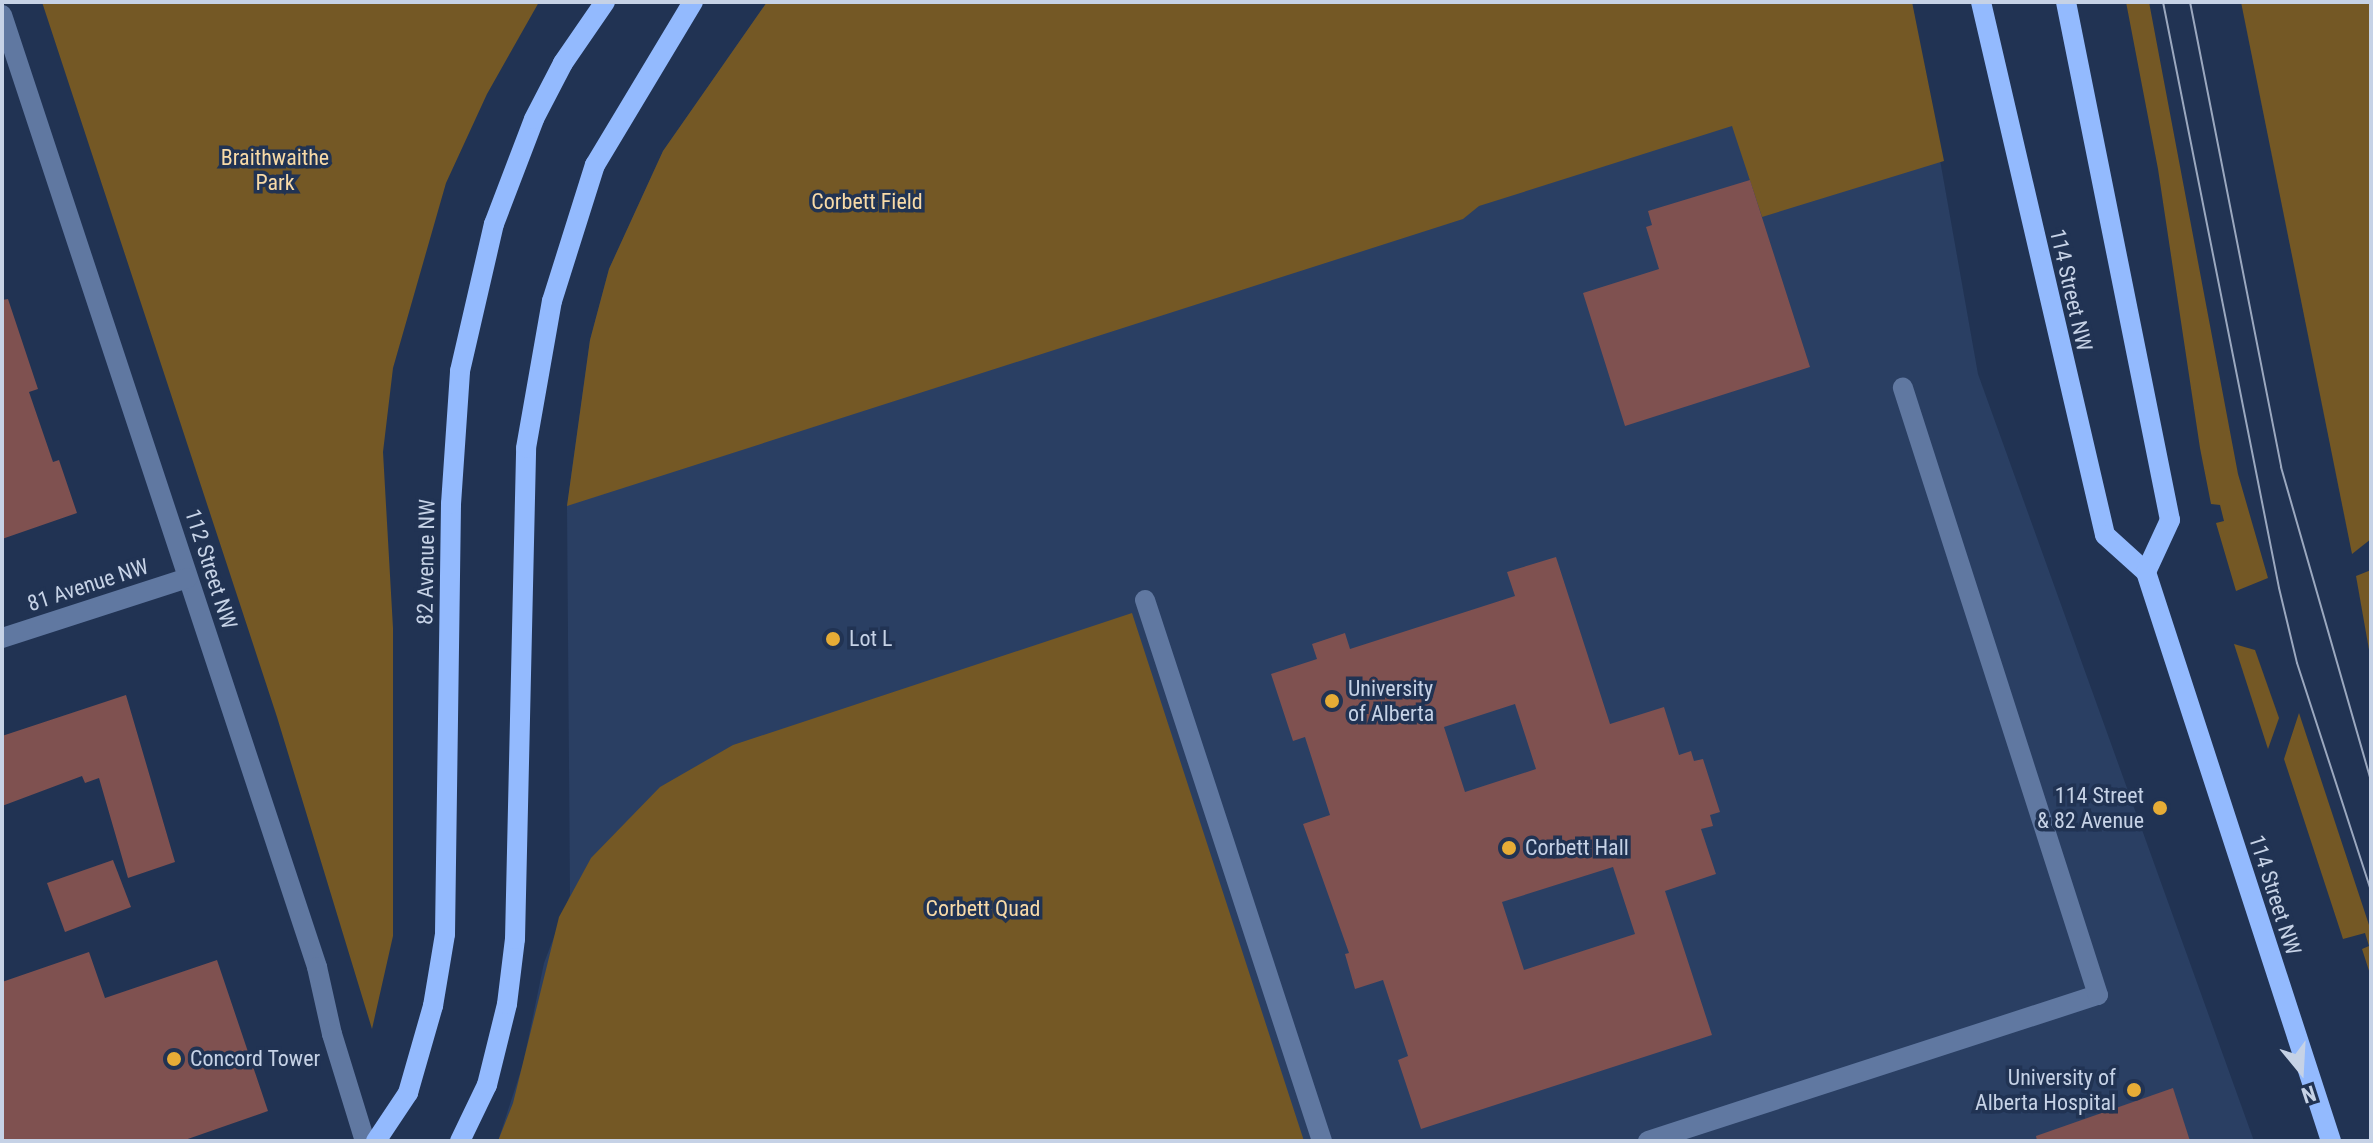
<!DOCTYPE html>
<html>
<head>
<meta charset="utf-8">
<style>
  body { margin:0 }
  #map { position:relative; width:2373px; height:1143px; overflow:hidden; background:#213353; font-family:"Roboto Condensed",sans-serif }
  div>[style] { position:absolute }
  .built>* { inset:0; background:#2a3f63 }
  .green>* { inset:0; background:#745825 }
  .building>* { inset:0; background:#7f5150 }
  .minor>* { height:20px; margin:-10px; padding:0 10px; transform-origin:10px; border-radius:10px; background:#6078a1 }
  .major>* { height:20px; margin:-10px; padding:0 10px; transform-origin:10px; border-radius:10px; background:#93bafe }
  .tram>* { height:2px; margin:-1px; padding:0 1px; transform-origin:1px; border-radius:1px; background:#9ba8bf }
  .dots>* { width:22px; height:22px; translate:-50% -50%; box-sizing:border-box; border:4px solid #213353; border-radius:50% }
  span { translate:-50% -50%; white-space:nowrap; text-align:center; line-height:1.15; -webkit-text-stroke:7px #213353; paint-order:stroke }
  .park-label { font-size:22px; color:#f8daa7 }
  .street-label { font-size:22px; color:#c6d2e6 }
  .poi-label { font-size:22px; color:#c6d2e6 }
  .left { translate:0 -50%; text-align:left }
  .right { translate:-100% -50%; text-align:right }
  .frame { position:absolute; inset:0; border:4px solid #c6d2e6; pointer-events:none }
  .north { position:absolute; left:2261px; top:1031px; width:80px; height:80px; -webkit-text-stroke:6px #213353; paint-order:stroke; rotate:162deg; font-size:22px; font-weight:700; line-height:32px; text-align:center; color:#c6d2e6 }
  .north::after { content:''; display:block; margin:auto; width:28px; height:36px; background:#c6d2e6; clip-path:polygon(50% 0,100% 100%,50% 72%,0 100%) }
</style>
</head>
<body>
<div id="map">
  <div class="built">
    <div style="clip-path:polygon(767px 2px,1912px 2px,1978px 374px,2254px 1141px,498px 1141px,523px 1064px,544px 963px,570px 895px,567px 506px,590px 340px,609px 269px,663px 151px)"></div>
  </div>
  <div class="green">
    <div style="clip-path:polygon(42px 2px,539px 2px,487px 94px,446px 183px,393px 368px,383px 452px,393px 628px,393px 936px,372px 1029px,277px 717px)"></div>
    <div style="clip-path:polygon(767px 2px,1912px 2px,1944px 161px,1762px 217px,1732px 126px,1479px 206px,1463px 219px,567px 506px,590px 340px,609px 269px,663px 151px)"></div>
    <div style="clip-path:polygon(2126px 2px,2149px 2px,2238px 474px,2268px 578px,2236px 591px,2216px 523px,2224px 521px,2220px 505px,2211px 504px,2200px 448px,2158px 169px)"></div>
    <div style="clip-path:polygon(2241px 2px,2371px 2px,2371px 539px,2352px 554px)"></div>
    <div style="clip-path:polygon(2371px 570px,2371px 661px,2356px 576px)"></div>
    <div style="clip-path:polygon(1132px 613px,1304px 1141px,498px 1141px,513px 1103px,559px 917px,591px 858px,660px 787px,733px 745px)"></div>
    <div style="clip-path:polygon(2234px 644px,2255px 650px,2279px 718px,2268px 749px)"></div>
    <div style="clip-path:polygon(2299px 713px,2371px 931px,2371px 977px,2362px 949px,2369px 946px,2365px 933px,2343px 939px,2284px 759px)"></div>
  </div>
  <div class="building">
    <div style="clip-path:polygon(1750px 180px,1810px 367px,1625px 426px,1583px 293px,1659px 269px,1646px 227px,1652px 225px,1648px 211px)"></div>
    <div style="clip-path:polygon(8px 299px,38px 389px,29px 392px,53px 462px,59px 460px,77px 513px,2px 539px,2px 300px)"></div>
    <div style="clip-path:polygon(evenodd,1556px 557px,1610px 724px,1664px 707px,1679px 755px,1691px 751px,1694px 761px,1703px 759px,1720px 812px,1710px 815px,1713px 826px,1701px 829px,1716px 874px,1665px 891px,1712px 1035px,1421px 1129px,1398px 1060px,1408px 1056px,1383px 980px,1355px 989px,1345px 954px,1349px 953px,1303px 824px,1330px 815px,1305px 737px,1293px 741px,1271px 674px,1317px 659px,1312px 644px,1345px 633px,1350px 649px,1515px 596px,1507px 572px,1556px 557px,1515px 704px,1536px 769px,1465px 792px,1444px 727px,1515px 704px,1556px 557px,1613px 867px,1635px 934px,1524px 970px,1502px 902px,1613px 867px)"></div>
    <div style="clip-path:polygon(126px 695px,175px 862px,128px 878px,99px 778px,85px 783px,82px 776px,2px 806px,2px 736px)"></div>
    <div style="clip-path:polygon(113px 860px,131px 907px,65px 932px,47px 883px)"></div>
    <div style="clip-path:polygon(89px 952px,105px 998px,217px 960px,268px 1111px,182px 1141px,2px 1141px,2px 982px)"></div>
    <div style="clip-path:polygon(2173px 1088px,2190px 1141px,2037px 1141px,2036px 1136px)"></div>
  </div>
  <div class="minor">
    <div style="left:2px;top:15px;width:1003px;rotate:71.69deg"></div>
    <div style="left:317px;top:967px;width:69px;rotate:77.4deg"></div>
    <div style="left:332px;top:1034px;width:112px;rotate:72.9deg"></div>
    <div style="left:1145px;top:600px;width:569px;rotate:71.88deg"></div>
    <div style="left:2px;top:638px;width:195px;rotate:-17.9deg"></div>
    <div style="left:1648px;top:1141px;width:473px;rotate:-18deg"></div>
    <div style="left:2098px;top:995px;width:638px;rotate:-107.81deg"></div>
  </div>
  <div class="major">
    <div style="left:1981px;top:2px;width:547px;rotate:76.9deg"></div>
    <div style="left:2105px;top:535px;width:55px;rotate:42.1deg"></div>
    <div style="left:2146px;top:572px;width:598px;rotate:71.99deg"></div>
    <div style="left:2066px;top:2px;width:528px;rotate:78.65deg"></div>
    <div style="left:2170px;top:520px;width:57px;rotate:114.8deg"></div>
    <div style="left:376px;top:1141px;width:58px;rotate:-56.3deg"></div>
    <div style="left:408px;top:1093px;width:91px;rotate:-74deg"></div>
    <div style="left:433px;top:1006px;width:73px;rotate:-80.5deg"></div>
    <div style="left:445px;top:934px;width:430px;rotate:-89.2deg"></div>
    <div style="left:451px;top:504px;width:133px;rotate:-86.1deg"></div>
    <div style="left:460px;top:371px;width:151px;rotate:-77deg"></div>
    <div style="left:494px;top:224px;width:112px;rotate:-69.1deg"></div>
    <div style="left:534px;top:119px;width:63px;rotate:-62.6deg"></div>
    <div style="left:563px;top:63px;width:74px;rotate:-55.5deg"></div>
    <div style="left:460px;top:1141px;width:62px;rotate:-64.3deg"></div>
    <div style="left:487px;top:1085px;width:83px;rotate:-76.1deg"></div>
    <div style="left:507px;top:1004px;width:65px;rotate:-83deg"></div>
    <div style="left:515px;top:939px;width:491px;rotate:-88.7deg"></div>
    <div style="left:526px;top:448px;width:149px;rotate:-80deg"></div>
    <div style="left:552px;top:301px;width:143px;rotate:-72.5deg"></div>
    <div style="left:595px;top:165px;width:190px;rotate:-59deg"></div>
  </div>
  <div class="tram">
    <div style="left:2163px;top:2px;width:597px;rotate:78.8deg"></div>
    <div style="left:2279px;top:588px;width:77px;rotate:76.5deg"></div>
    <div style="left:2297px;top:663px;width:240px;rotate:72deg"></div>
    <div style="left:2190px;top:2px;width:474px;rotate:78.9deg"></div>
    <div style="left:2281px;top:467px;width:327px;rotate:74deg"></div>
  </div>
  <div class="dots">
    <div style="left:833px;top:639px;background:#e6ac36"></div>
    <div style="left:1332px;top:701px;background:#e6ac36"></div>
    <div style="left:2160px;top:808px;background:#e6ac36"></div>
    <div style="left:1509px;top:848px;background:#e6ac36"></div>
    <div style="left:174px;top:1059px;background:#e6ac36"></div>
    <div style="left:2134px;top:1090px;background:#e6ac36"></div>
  </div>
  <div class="park-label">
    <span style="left:275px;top:170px">Braithwaithe<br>Park</span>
    <span style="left:867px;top:202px">Corbett Field</span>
    <span style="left:983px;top:909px">Corbett Quad</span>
  </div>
  <div class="street-label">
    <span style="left:2071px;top:290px;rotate:77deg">114 Street NW</span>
    <span style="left:426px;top:562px;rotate:-89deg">82 Avenue NW</span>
    <span style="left:211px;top:569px;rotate:72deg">112 Street NW</span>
    <span style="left:88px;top:585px;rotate:-18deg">81 Avenue NW</span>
    <span style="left:2275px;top:895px;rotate:72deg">114 Street NW</span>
  </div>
  <div class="poi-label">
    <span class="left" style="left:849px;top:639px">Lot L</span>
    <span class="left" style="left:1348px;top:701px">University<br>of Alberta</span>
    <span class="right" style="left:2144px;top:808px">114 Street<br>&amp; 82 Avenue</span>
    <span class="left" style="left:1525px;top:848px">Corbett Hall</span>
    <span class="left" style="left:190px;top:1059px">Concord Tower</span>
    <span class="right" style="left:2116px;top:1090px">University of<br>Alberta Hospital</span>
  </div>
  <div class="frame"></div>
  <div class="north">N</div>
</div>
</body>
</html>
